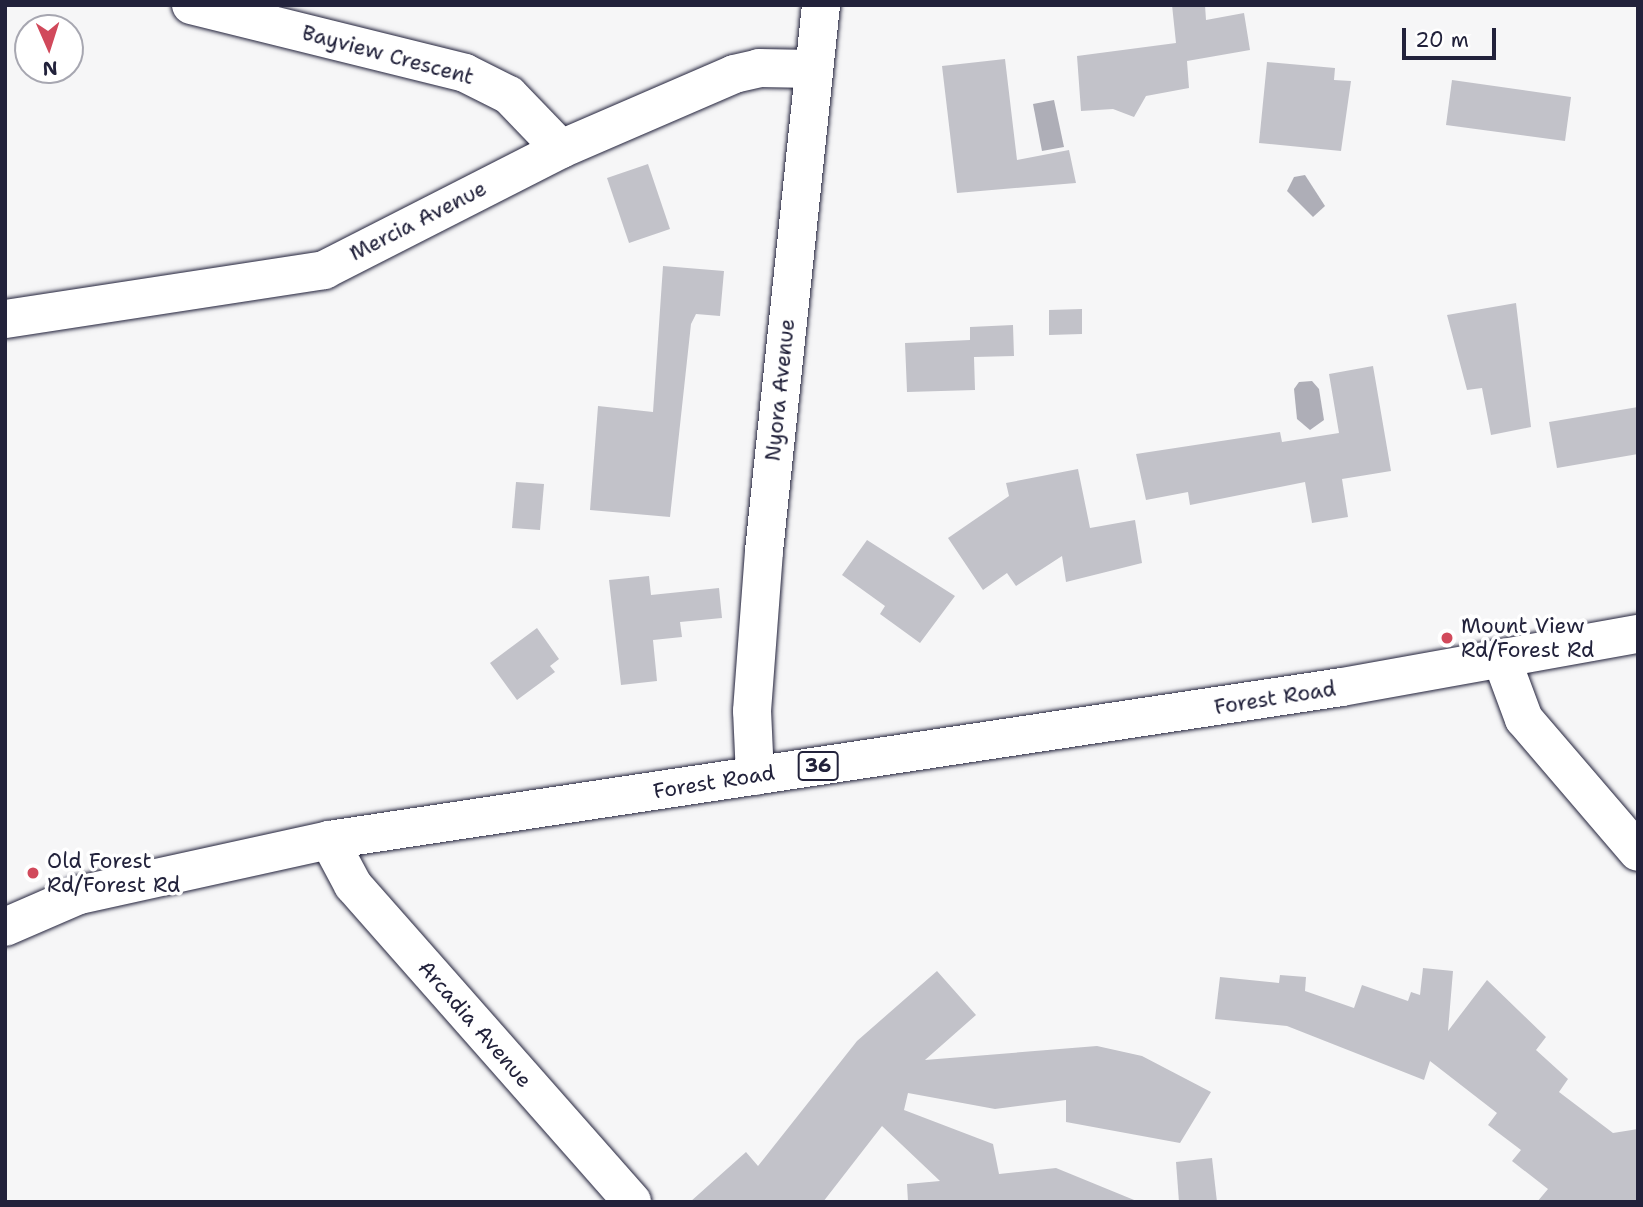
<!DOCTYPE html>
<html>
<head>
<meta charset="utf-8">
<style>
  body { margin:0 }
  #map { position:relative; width:1643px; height:1207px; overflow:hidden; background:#f6f6f7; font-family:"Shantell Sans",sans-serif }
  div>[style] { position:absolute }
  .water>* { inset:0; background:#aeaeb7 }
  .building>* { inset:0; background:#c2c2c9 }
  .roads { filter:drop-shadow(0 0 2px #22223b) drop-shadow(0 0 2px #22223b) }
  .minor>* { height:38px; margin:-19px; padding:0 19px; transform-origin:19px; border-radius:19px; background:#fff }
  .major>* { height:38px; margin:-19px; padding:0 19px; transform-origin:19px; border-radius:19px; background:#fff }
  .dots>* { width:19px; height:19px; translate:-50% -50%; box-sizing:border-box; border:4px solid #fff; border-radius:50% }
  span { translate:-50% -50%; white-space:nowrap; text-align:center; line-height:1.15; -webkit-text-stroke:7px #fff; paint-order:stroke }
  .shield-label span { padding:2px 5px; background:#fff; border:2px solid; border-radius:5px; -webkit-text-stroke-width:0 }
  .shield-label { font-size:19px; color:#22223b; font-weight:700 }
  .street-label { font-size:21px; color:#22223b }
  .poi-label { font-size:21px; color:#22223b }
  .left { translate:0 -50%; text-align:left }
  .frame { position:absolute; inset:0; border:7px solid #22223b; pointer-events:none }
  .north { position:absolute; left:14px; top:14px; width:70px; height:70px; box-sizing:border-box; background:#fff; border:2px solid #a7a7b1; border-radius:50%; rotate:177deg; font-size:19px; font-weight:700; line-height:28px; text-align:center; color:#22223b }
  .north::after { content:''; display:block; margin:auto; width:24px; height:32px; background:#d1495b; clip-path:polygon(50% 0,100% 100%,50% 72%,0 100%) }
  .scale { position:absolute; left:1402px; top:28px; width:94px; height:32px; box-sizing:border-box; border:4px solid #22223b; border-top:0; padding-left:9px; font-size:21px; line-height:24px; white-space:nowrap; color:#22223b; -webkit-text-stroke:5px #fff; paint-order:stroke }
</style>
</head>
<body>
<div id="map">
  <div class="water">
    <div style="clip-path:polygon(1054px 100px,1064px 147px,1042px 151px,1033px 104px)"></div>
    <div style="clip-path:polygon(1305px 175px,1325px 206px,1313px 217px,1287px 191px,1294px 177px)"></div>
    <div style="clip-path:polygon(1299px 382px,1312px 381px,1319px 389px,1324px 420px,1310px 430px,1297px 419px,1294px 389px)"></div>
  </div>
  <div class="building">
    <div style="clip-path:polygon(1172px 5px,1205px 5px,1206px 20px,1244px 13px,1250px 50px,1187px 61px,1189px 88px,1146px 96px,1134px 117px,1113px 109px,1081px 111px,1077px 56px,1176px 43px)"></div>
    <div style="clip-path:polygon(1005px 59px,1017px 160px,1069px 150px,1076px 183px,957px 193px,942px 66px)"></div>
    <div style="clip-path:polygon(1267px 62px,1335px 68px,1334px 80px,1351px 81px,1341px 151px,1259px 143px)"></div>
    <div style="clip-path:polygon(1452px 80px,1571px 97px,1565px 141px,1446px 125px)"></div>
    <div style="clip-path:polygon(648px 164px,670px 229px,629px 243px,607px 178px)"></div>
    <div style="clip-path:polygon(663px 266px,724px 271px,720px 316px,696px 314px,691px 324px,670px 517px,590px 510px,598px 406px,653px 412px)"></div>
    <div style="clip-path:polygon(1516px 303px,1531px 427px,1491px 435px,1482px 388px,1467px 390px,1447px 315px)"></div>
    <div style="clip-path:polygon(1082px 309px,1082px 334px,1049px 335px,1049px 310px)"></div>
    <div style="clip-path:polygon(1013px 325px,1014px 356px,974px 357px,975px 390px,907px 392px,905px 343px,970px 340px,970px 327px)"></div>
    <div style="clip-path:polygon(1373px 366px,1391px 471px,1342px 479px,1348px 517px,1312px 523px,1305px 482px,1190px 505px,1188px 492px,1146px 500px,1136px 454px,1280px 432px,1282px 442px,1339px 433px,1329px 374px)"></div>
    <div style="clip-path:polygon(1638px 407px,1638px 454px,1557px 468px,1549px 422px)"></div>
    <div style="clip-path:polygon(1078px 469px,1090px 528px,1135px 520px,1142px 563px,1066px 582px,1062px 556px,1016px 586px,1007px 573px,983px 590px,948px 538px,1009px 496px,1006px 483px)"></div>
    <div style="clip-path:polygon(516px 482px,544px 484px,540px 530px,512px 528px)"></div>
    <div style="clip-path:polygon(867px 540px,955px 596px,920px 643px,880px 614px,885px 606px,842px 575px)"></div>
    <div style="clip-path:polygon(649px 576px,651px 595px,719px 588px,722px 618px,680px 622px,682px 637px,653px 640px,657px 681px,621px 685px,609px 580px)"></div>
    <div style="clip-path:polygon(537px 628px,559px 659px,550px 666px,555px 672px,517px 700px,490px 663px)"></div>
    <div style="clip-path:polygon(1423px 968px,1453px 971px,1448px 1031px,1487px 980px,1546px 1037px,1536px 1050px,1568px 1079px,1559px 1092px,1613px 1133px,1638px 1129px,1638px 1202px,1537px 1202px,1548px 1189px,1512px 1161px,1521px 1150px,1488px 1125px,1497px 1113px,1430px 1061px,1424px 1080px,1287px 1026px,1215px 1019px,1220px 977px,1279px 983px,1280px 975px,1306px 977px,1305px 991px,1354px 1008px,1362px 985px,1408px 1001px,1411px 992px,1420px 995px)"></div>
    <div style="clip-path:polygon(937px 971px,976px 1015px,925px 1060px,1097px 1046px,1142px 1056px,1211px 1092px,1180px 1143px,1066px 1122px,1066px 1100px,995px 1109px,908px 1093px,904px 1110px,993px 1144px,999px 1174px,1056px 1168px,1139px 1202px,908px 1202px,907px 1184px,940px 1181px,882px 1126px,823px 1202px,690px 1202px,746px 1152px,758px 1166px,857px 1041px)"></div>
    <div style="clip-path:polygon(1212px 1158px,1217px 1202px,1179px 1202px,1176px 1162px)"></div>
  </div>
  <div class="roads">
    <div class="minor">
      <div style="left:191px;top:5px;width:282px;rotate:13.9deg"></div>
      <div style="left:465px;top:73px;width:49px;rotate:26.6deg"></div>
      <div style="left:509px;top:95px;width:75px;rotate:46.1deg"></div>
      <div style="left:5px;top:319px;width:323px;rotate:-8.7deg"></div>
      <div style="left:324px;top:270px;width:266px;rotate:-27deg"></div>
      <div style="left:561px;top:149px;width:189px;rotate:-23.4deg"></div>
      <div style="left:734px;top:74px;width:26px;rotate:-13deg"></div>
      <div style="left:759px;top:68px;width:55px;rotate:1deg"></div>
      <div style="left:1502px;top:660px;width:63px;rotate:69.6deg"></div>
      <div style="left:1524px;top:719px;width:175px;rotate:49.4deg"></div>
      <div style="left:755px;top:776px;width:65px;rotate:-92.6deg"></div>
      <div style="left:752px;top:711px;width:160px;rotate:-85.7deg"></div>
      <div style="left:764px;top:551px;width:549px;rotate:-84.04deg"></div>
      <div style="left:329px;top:840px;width:51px;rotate:61.9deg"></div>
      <div style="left:353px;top:885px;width:422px;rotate:48.6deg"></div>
    </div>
    <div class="major">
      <div style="left:5px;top:927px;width:81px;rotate:-23.4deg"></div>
      <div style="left:79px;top:895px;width:256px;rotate:-12.4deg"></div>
      <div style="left:329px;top:840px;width:1024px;rotate:-8.59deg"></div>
      <div style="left:1342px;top:687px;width:301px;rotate:-10.2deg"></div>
    </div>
  </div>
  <div class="dots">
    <div style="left:1447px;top:638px;background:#d1495b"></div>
    <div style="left:33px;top:873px;background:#d1495b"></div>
  </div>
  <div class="shield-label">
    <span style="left:818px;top:766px">36</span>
  </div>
  <div class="street-label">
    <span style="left:388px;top:55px;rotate:15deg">Bayview Crescent</span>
    <span style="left:418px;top:221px;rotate:-27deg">Mercia Avenue</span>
    <span style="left:780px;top:390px;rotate:-84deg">Nyora Avenue</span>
    <span style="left:1275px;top:698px;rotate:-9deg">Forest Road</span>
    <span style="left:714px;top:782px;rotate:-9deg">Forest Road</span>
    <span style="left:475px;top:1024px;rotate:49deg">Arcadia Avenue</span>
  </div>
  <div class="poi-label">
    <span class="left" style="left:1461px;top:638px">Mount View<br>Rd/Forest Rd</span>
    <span class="left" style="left:47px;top:873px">Old Forest<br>Rd/Forest Rd</span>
  </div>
  <div class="frame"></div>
  <div class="north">N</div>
  <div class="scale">20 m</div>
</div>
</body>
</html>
